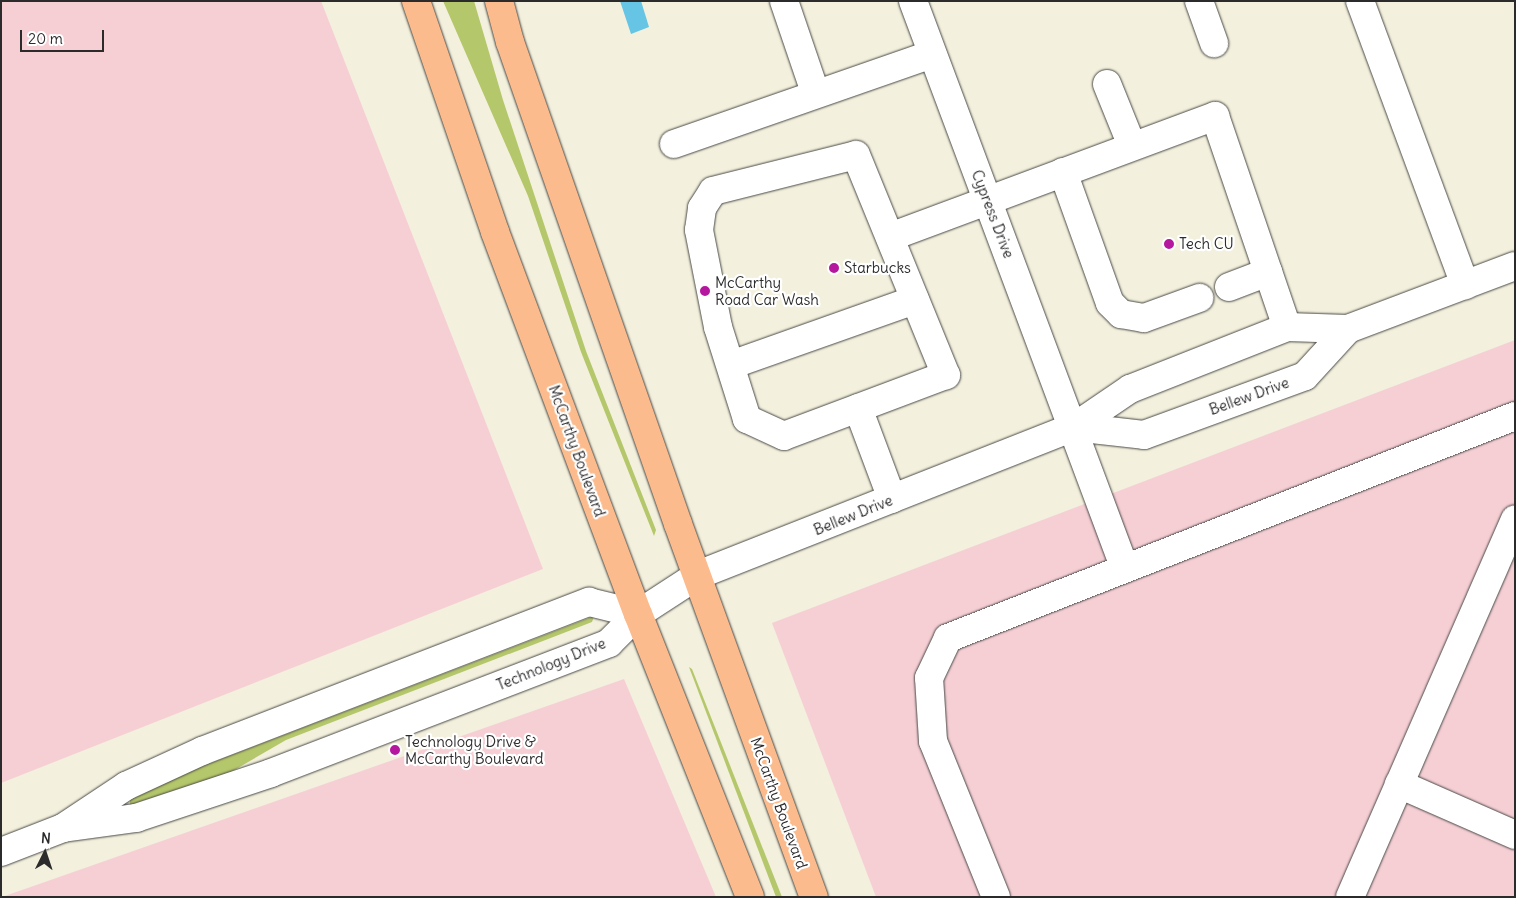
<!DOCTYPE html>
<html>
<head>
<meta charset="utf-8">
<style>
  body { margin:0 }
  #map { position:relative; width:1516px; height:898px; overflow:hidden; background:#f3f0dd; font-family:Delius,sans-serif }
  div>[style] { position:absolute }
  .built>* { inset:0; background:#f6cfd5 }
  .green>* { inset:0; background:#b5c76b }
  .water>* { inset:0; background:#66c4e4 }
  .roads { filter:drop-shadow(0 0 1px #494946) drop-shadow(0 0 1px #494946) }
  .minor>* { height:28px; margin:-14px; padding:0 14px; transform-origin:14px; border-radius:14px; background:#fff }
  .major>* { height:28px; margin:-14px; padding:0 14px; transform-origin:14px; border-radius:14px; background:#fbbb8c }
  .dots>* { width:14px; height:14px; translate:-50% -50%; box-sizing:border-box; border:2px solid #fff; border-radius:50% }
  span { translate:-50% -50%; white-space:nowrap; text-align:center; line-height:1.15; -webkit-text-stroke:4.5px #fff; paint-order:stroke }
  .street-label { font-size:15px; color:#2b2b2b }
  .poi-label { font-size:15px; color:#2b2b2b }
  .left { translate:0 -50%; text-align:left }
  .frame { position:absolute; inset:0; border:2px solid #2b2b2b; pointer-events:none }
  .north { position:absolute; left:20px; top:828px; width:50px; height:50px; -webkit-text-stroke:4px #fff; paint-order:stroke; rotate:4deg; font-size:14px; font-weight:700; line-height:20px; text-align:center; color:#2b2b2b }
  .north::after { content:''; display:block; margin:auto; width:18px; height:22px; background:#2b2b2b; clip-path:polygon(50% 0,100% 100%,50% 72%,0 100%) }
  .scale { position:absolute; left:20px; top:30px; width:84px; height:22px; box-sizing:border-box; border:2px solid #2b2b2b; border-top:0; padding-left:6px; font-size:15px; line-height:18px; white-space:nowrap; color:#2b2b2b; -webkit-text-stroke:4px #fff; paint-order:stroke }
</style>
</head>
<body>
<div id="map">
  <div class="built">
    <div style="clip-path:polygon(1px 1px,321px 1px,543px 569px,1px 783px)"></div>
    <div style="clip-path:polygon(1515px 340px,1515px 897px,876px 897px,772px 623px)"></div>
    <div style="clip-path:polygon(624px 679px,716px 897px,2px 897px)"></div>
  </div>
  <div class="green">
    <div style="clip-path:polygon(443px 1px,474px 1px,503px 100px,586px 351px,656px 530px,654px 536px,581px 352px,528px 196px)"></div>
    <div style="clip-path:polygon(594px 616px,592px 622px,286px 740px,231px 772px,130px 805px,130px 800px,190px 771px)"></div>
    <div style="clip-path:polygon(689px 667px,692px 669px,782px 897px,776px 897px)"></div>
  </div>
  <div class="water">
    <div style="clip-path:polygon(620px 1px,641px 1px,649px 27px,631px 34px)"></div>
  </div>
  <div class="roads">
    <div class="minor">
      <div style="left:784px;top:1px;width:96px;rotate:71.2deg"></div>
      <div style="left:913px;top:1px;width:606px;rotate:69.53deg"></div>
      <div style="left:1199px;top:1px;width:45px;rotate:70.3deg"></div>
      <div style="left:1360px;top:1px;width:303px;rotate:69.7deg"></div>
      <div style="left:1107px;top:84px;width:67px;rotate:68deg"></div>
      <div style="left:674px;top:144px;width:273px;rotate:-19.2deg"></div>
      <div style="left:856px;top:155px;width:238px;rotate:67.8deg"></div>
      <div style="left:946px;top:375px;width:173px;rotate:159.4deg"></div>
      <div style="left:784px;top:436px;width:41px;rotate:-155.3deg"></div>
      <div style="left:747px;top:419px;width:96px;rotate:-107.5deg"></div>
      <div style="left:718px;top:327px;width:99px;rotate:-101.1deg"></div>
      <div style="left:699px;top:230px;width:22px;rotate:-82deg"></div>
      <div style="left:702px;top:208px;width:20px;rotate:-57deg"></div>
      <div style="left:713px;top:191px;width:147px;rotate:-14.1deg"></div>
      <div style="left:1063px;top:172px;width:139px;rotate:70.3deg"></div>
      <div style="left:1110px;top:303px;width:16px;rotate:45deg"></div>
      <div style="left:1121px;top:314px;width:23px;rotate:10deg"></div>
      <div style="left:1144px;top:318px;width:59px;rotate:-20deg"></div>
      <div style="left:890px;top:237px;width:347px;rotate:-20.4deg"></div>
      <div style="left:1215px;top:116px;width:223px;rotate:71.2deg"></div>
      <div style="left:1229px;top:287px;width:42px;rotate:-21deg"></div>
      <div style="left:731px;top:365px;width:195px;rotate:-19.5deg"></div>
      <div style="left:858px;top:408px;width:97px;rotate:69.5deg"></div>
      <div style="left:1074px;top:427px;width:70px;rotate:6.5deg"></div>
      <div style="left:1144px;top:435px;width:171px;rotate:-20.1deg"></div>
      <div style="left:1305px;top:376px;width:64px;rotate:-47.5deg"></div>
      <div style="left:1399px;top:784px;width:127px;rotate:23.7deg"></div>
      <div style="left:63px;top:828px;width:74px;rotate:-7.8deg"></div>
      <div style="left:136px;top:818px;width:142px;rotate:-18.4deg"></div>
      <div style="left:271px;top:773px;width:362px;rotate:-21deg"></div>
      <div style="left:609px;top:643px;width:41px;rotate:-45deg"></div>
      <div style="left:638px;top:614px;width:72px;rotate:-33deg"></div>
      <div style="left:698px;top:575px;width:404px;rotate:-21.5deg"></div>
      <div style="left:1074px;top:427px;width:68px;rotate:-34.2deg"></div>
      <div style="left:1130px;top:389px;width:169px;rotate:-21.5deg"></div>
      <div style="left:1287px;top:327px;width:61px;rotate:1.9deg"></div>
      <div style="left:1348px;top:329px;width:178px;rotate:-20.7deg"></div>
      <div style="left:1px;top:852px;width:66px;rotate:-21.2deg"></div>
      <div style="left:63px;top:828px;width:76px;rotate:-33.7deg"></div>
      <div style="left:126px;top:786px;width:84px;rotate:-24.7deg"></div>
      <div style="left:202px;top:751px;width:415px;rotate:-21.1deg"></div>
      <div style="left:589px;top:602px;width:50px;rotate:13.8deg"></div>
      <div style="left:996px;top:897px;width:168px;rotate:-112deg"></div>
      <div style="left:933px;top:741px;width:63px;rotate:-93.6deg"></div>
      <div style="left:929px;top:678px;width:44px;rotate:-64.6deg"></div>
      <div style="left:948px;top:638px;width:609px;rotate:-21.38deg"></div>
      <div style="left:1350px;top:897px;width:412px;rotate:-66.4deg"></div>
    </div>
    <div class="major">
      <div style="left:416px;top:1px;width:244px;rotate:71.1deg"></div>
      <div style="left:495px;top:232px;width:408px;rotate:69.5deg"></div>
      <div style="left:638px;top:614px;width:304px;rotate:68.4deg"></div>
      <div style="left:499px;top:1px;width:42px;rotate:75deg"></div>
      <div style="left:510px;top:42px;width:510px;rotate:70.78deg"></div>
      <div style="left:678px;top:524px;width:397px;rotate:70deg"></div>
    </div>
  </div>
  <div class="dots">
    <div style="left:1169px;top:244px;background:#b5179e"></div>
    <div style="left:834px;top:268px;background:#b5179e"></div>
    <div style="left:705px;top:291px;background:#b5179e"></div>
    <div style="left:395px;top:750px;background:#b5179e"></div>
  </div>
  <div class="street-label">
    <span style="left:993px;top:214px;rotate:69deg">Cypress Drive</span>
    <span style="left:1249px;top:396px;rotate:-20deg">Bellew Drive</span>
    <span style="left:577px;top:451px;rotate:70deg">McCarthy Boulevard</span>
    <span style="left:853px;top:515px;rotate:-22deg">Bellew Drive</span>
    <span style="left:551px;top:664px;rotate:-22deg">Technology Drive</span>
    <span style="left:779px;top:803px;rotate:70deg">McCarthy Boulevard</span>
  </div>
  <div class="poi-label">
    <span class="left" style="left:1179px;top:244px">Tech CU</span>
    <span class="left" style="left:844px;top:268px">Starbucks</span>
    <span class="left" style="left:715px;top:291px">McCarthy<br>Road Car Wash</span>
    <span class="left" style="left:405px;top:750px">Technology Drive &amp;<br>McCarthy Boulevard</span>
  </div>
  <div class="frame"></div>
  <div class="north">N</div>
  <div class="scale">20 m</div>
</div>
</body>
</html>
